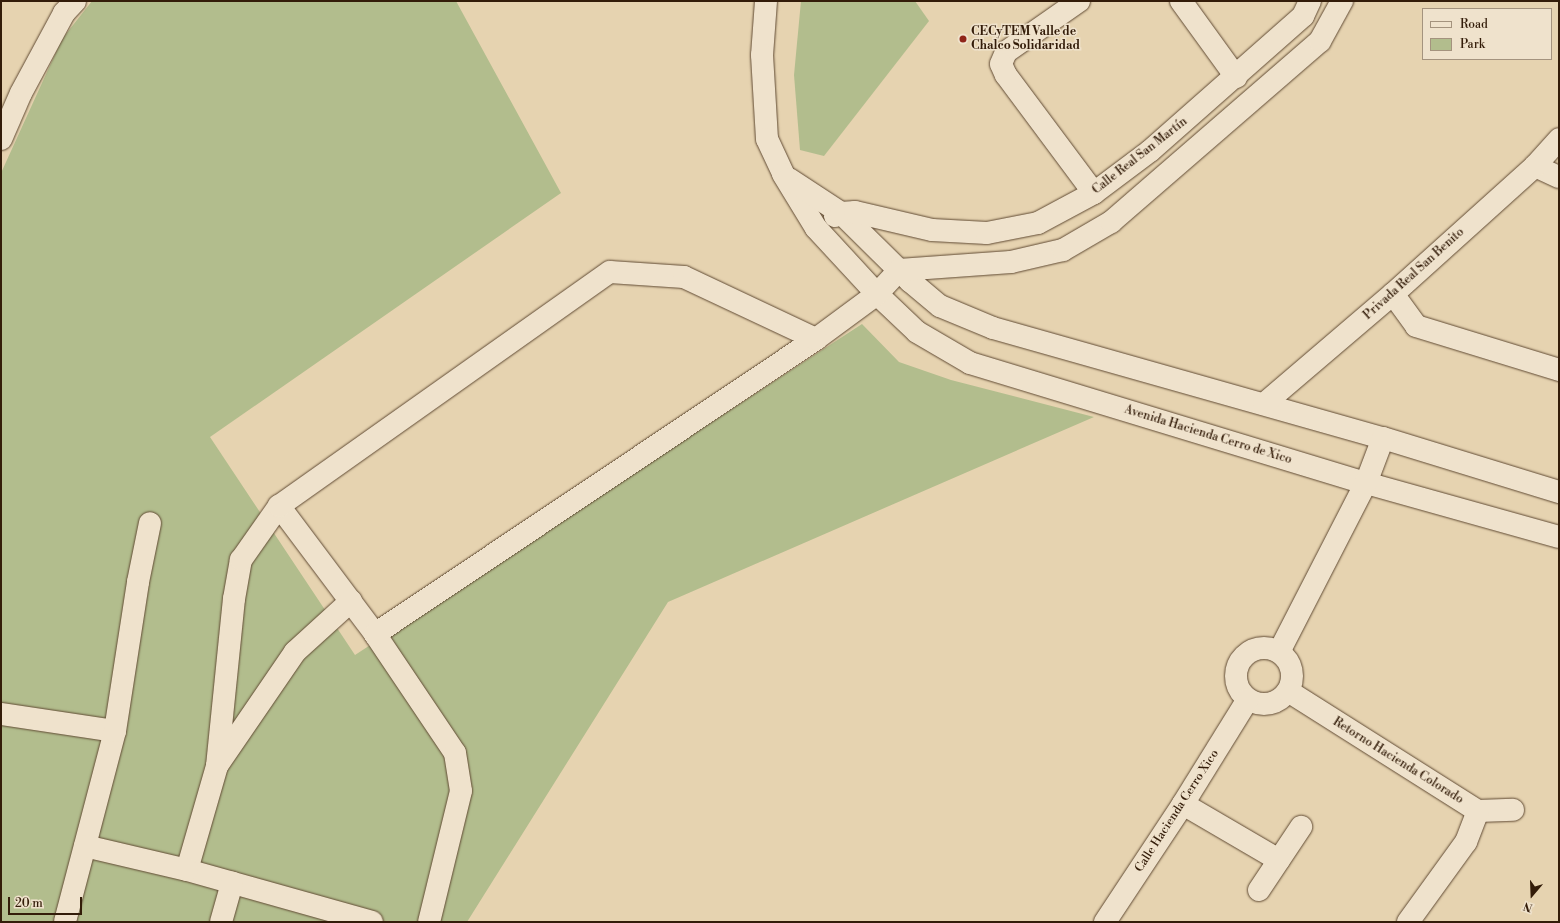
<!DOCTYPE html>
<html>
<head>
<meta charset="utf-8">
<style>
  body { margin:0 }
  #map { position:relative; width:1560px; height:923px; overflow:hidden; background:#e6d3b0; font-family:"Libre Bodoni",serif }
  div>[style] { position:absolute }
  .green>* { inset:0; background:#b2bd8d }
  .roads { filter:drop-shadow(0 0 1px #604a33) drop-shadow(0 0 1px #604a33) }
  .street>* { height:22px; margin:-11px; padding:0 11px; transform-origin:11px; border-radius:11px; background:#efe2cc }
  .street>.ring { margin:-11px; padding:0; box-sizing:content-box; background:none; border:22px solid #efe2cc; border-radius:50% }
  .dots>* { width:11px; height:11px; translate:-50% -50%; box-sizing:border-box; border:2px solid #efe2cc; border-radius:50% }
  span { translate:-50% -50%; white-space:nowrap; text-align:center; line-height:1.15; -webkit-text-stroke:3px #efe2cc; paint-order:stroke }
  .poi-label { font-size:12px; color:#331c09; font-weight:700 }
  .left { translate:0 -50%; text-align:left }
  .street-label { font-size:12px; color:#331c09 }
  .frame { position:absolute; inset:0; border:2px solid #331c09; pointer-events:none }
  .legend { position:absolute; left:1422px; top:8px; width:130px; height:52px; box-sizing:border-box; background:#efe2cc; border:1px solid #a4937e; margin:0; padding:5px 7px; list-style:none; font-size:12px; color:#331c09 }
  .legend li { display:flex; align-items:center; gap:8px; height:20px }
  .legend b { width:20px; border:1px solid #a4937e }
  .north { position:absolute; left:1512px; top:875px; width:40px; height:40px; -webkit-text-stroke:3px #efe2cc; paint-order:stroke; rotate:199deg; font-size:11px; font-weight:700; line-height:16px; text-align:center; color:#331c09 }
  .north::after { content:''; display:block; margin:auto; width:14px; height:18px; background:#331c09; clip-path:polygon(50% 0,100% 100%,50% 72%,0 100%) }
  .scale { position:absolute; left:8px; top:897px; width:74px; height:18px; box-sizing:border-box; border:2px solid #331c09; border-top:0; padding-left:5px; font-size:12px; line-height:14px; white-space:nowrap; color:#331c09; -webkit-text-stroke:3px #efe2cc; paint-order:stroke }
</style>
</head>
<body>
<div id="map">
  <div class="green">
    <div style="clip-path:polygon(92px 1px,456px 1px,561px 193px,210px 437px,355px 655px,862px 324px,899px 362px,951px 380px,1094px 417px,668px 602px,467px 922px,1px 922px,1px 173px,62px 39px)"></div>
    <div style="clip-path:polygon(801px 1px,915px 1px,929px 21px,824px 156px,800px 150px,794px 75px)"></div>
  </div>
  <div class="roads">
    <div class="street">
      <div style="left:766px;top:1px;width:54px;rotate:94.2deg"></div>
      <div style="left:762px;top:55px;width:84px;rotate:86.6deg"></div>
      <div style="left:767px;top:139px;width:38px;rotate:65deg"></div>
      <div style="left:783px;top:174px;width:63px;rotate:58.6deg"></div>
      <div style="left:816px;top:228px;width:90px;rotate:47.3deg"></div>
      <div style="left:877px;top:294px;width:55px;rotate:43.5deg"></div>
      <div style="left:917px;top:332px;width:61px;rotate:30.3deg"></div>
      <div style="left:970px;top:363px;width:414px;rotate:16.9deg"></div>
      <div style="left:1366px;top:483px;width:200px;rotate:15.6deg"></div>
      <div style="left:1079px;top:1px;width:89px;rotate:145.1deg"></div>
      <div style="left:1006px;top:52px;width:13px;rotate:113deg"></div>
      <div style="left:1001px;top:64px;width:12px;rotate:66deg"></div>
      <div style="left:1006px;top:75px;width:147px;rotate:53.3deg"></div>
      <div style="left:1181px;top:1px;width:94px;rotate:54.1deg"></div>
      <div style="left:1px;top:139px;width:50px;rotate:-66.5deg"></div>
      <div style="left:21px;top:93px;width:91px;rotate:-61.7deg"></div>
      <div style="left:64px;top:13px;width:16px;rotate:-47deg"></div>
      <div style="left:1535px;top:166px;width:26px;rotate:25deg"></div>
      <div style="left:789px;top:179px;width:62px;rotate:33.2deg"></div>
      <div style="left:841px;top:213px;width:97px;rotate:44.6deg"></div>
      <div style="left:910px;top:281px;width:39px;rotate:40deg"></div>
      <div style="left:940px;top:306px;width:57px;rotate:22.5deg"></div>
      <div style="left:993px;top:328px;width:405px;rotate:15.8deg"></div>
      <div style="left:1383px;top:438px;width:184px;rotate:17.1deg"></div>
      <div style="left:835px;top:216px;width:7px;rotate:-27deg"></div>
      <div style="left:841px;top:213px;width:14px;rotate:-4deg"></div>
      <div style="left:855px;top:212px;width:79px;rotate:13.2deg"></div>
      <div style="left:932px;top:230px;width:55px;rotate:3.1deg"></div>
      <div style="left:987px;top:233px;width:52px;rotate:-11.1deg"></div>
      <div style="left:1038px;top:223px;width:64px;rotate:-28.2deg"></div>
      <div style="left:1094px;top:193px;width:70px;rotate:-36.9deg"></div>
      <div style="left:1150px;top:151px;width:204px;rotate:-41.4deg"></div>
      <div style="left:1303px;top:16px;width:17px;rotate:-65deg"></div>
      <div style="left:1393px;top:294px;width:39px;rotate:54deg"></div>
      <div style="left:1416px;top:326px;width:150px;rotate:17.1deg"></div>
      <div style="left:1264px;top:404px;width:170px;rotate:-40.5deg"></div>
      <div style="left:1393px;top:294px;width:191px;rotate:-42deg"></div>
      <div style="left:1535px;top:166px;width:36px;rotate:-48deg"></div>
      <div style="left:279px;top:506px;width:160px;rotate:53.1deg"></div>
      <div style="left:375px;top:634px;width:143px;rotate:56.1deg"></div>
      <div style="left:455px;top:753px;width:38px;rotate:81deg"></div>
      <div style="left:461px;top:791px;width:135px;rotate:103.7deg"></div>
      <div style="left:351px;top:601px;width:76px;rotate:137.7deg"></div>
      <div style="left:295px;top:652px;width:138px;rotate:124.4deg"></div>
      <div style="left:217px;top:766px;width:108px;rotate:106.1deg"></div>
      <div style="left:187px;top:870px;width:192px;rotate:15.7deg"></div>
      <div style="left:375px;top:634px;width:531px;rotate:-33.78deg"></div>
      <div style="left:816px;top:339px;width:76px;rotate:-36.4deg"></div>
      <div style="left:877px;top:294px;width:33px;rotate:-47deg"></div>
      <div style="left:899px;top:270px;width:112px;rotate:-4.1deg"></div>
      <div style="left:1011px;top:262px;width:53px;rotate:-13deg"></div>
      <div style="left:1063px;top:250px;width:56px;rotate:-30.3deg"></div>
      <div style="left:1111px;top:222px;width:276px;rotate:-40.9deg"></div>
      <div style="left:1320px;top:41px;width:46px;rotate:-61.2deg"></div>
      <div class="ring" style="left:1236px;top:648px;width:34px;height:34px"></div>
      <div style="left:1279px;top:652px;width:190px;rotate:-62.8deg"></div>
      <div style="left:1366px;top:483px;width:48px;rotate:-69.3deg"></div>
      <div style="left:1288px;top:691px;width:225px;rotate:32.3deg"></div>
      <div style="left:1478px;top:811px;width:35px;rotate:-2deg"></div>
      <div style="left:1px;top:714px;width:115px;rotate:8.5deg"></div>
      <div style="left:115px;top:731px;width:197px;rotate:104.7deg"></div>
      <div style="left:115px;top:731px;width:151px;rotate:-81.2deg"></div>
      <div style="left:138px;top:582px;width:60px;rotate:-78.5deg"></div>
      <div style="left:217px;top:766px;width:168px;rotate:-84.2deg"></div>
      <div style="left:234px;top:599px;width:40px;rotate:-80deg"></div>
      <div style="left:241px;top:560px;width:66px;rotate:-54.9deg"></div>
      <div style="left:279px;top:506px;width:405px;rotate:-35.3deg"></div>
      <div style="left:610px;top:272px;width:74px;rotate:3.9deg"></div>
      <div style="left:684px;top:277px;width:146px;rotate:25.2deg"></div>
      <div style="left:1183px;top:804px;width:111px;rotate:30.3deg"></div>
      <div style="left:85px;top:846px;width:105px;rotate:13.2deg"></div>
      <div style="left:1259px;top:890px;width:76px;rotate:-56.3deg"></div>
      <div style="left:221px;top:922px;width:41px;rotate:-74.2deg"></div>
      <div style="left:1105px;top:922px;width:141px;rotate:-56.5deg"></div>
      <div style="left:1183px;top:804px;width:123px;rotate:-58.2deg"></div>
      <div style="left:1408px;top:922px;width:99px;rotate:-54.1deg"></div>
      <div style="left:1466px;top:842px;width:33px;rotate:-69deg"></div>
    </div>
  </div>
  <div class="dots">
    <div style="left:963px;top:39px;background:#8f2418"></div>
  </div>
  <div class="poi-label">
    <span class="left" style="left:971px;top:39px">CECyTEM Valle de<br>Chalco Solidaridad</span>
  </div>
  <div class="street-label">
    <span style="left:1140px;top:156px;rotate:-38deg">Calle Real San Martín</span>
    <span style="left:1414px;top:274px;rotate:-42deg">Privada Real San Benito</span>
    <span style="left:1208px;top:435px;rotate:17deg">Avenida Hacienda Cerro de Xico</span>
    <span style="left:1398px;top:761px;rotate:32deg">Retorno Hacienda Colorado</span>
    <span style="left:1177px;top:811px;rotate:-57deg">Calle Hacienda Cerro Xico</span>
  </div>
  <div class="frame"></div>
  <ul class="legend">
  <li><b style="height:5px;background:#efe2cc"></b>Road</li>
  <li><b style="height:11px;background:#b2bd8d"></b>Park</li>
  </ul>
  <div class="north">N</div>
  <div class="scale">20 m</div>
</div>
</body>
</html>
